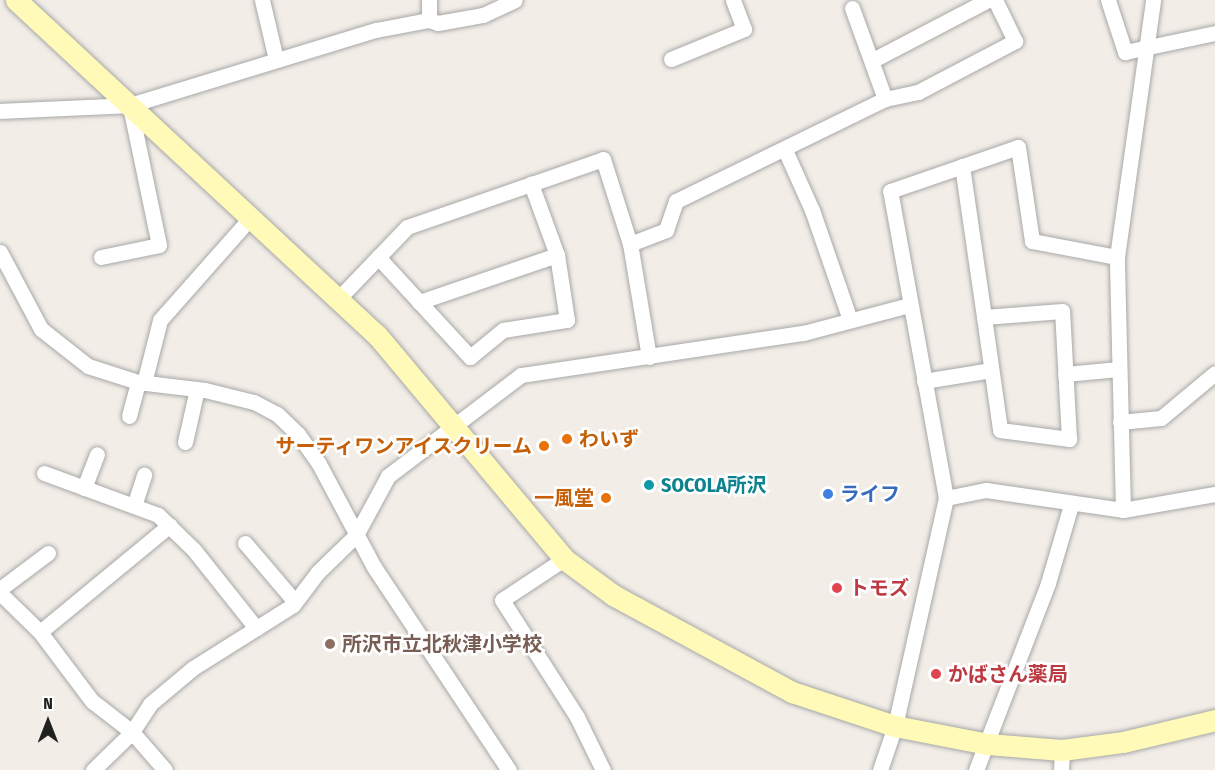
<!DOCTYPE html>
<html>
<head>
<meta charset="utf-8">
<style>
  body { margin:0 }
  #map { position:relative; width:1215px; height:770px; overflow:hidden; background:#f2ede7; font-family:"Fira Sans Condensed","Noto Sans JP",sans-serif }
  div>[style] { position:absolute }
  .roads { filter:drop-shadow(0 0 2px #a8a8a8) drop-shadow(0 0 2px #a8a8a8) }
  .street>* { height:15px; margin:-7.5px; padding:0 7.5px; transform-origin:7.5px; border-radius:7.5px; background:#fff }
  .secondary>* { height:21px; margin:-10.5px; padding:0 10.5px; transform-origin:10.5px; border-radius:10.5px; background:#fffab8 }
  .dots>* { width:16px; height:16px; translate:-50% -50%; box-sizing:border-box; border:3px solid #fff; border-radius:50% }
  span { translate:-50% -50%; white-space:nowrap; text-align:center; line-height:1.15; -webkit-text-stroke:5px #fff; paint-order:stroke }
  .food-label { font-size:20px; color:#c56008; font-weight:700 }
  .left { translate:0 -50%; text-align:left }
  .right { translate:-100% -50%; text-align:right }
  .culture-label { font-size:20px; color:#0d838f; font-weight:700 }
  .shop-label { font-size:20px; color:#366cbe; font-weight:700 }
  .health-label { font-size:20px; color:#be3a42; font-weight:700 }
  .education-label { font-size:20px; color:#785e54; font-weight:700 }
  .north { position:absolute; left:18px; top:692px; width:60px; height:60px; -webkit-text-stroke:4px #fff; paint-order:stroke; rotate:0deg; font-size:16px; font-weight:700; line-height:24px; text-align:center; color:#212121 }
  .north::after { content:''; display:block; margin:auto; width:21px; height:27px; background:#212121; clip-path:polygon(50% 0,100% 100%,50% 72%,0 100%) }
</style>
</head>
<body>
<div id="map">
  <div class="roads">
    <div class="street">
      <div style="left:262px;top:0;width:61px;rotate:76.7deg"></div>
      <div style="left:1108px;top:0;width:55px;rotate:71.9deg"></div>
      <div style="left:1125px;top:52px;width:92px;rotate:-11.9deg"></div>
      <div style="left:852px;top:8px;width:97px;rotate:70.1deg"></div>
      <div style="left:429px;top:20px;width:9px;rotate:18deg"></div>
      <div style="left:438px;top:23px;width:46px;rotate:-10.1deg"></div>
      <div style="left:483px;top:15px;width:35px;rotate:-25deg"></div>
      <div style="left:671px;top:59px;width:79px;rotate:-22.3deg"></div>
      <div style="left:744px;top:29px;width:31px;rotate:-111deg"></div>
      <div style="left:873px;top:60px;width:130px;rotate:-27.6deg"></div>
      <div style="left:0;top:111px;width:130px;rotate:-2.6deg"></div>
      <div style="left:130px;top:105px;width:257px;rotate:-17deg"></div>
      <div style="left:376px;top:30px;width:54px;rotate:-10.7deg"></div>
      <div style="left:429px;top:20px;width:20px;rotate:-90deg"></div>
      <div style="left:785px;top:150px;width:66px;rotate:65.8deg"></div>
      <div style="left:812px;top:210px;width:116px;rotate:70.9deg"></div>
      <div style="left:962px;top:166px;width:153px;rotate:81.7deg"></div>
      <div style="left:984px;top:317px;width:114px;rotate:81.9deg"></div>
      <div style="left:1000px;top:430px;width:70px;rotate:7.4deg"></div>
      <div style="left:1069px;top:439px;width:128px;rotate:-93.1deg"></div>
      <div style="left:1062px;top:311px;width:78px;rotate:175.6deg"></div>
      <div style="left:0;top:252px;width:87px;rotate:62deg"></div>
      <div style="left:41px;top:329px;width:60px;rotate:38.2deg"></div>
      <div style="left:88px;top:366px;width:52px;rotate:17.7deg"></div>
      <div style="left:138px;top:382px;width:67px;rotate:6.8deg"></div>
      <div style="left:205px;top:390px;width:50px;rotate:13.8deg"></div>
      <div style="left:254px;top:402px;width:26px;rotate:28deg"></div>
      <div style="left:277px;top:414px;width:29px;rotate:44deg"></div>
      <div style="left:298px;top:434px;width:37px;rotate:55deg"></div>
      <div style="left:319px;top:464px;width:117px;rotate:61.9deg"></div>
      <div style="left:374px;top:567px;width:244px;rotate:56.4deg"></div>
      <div style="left:101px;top:257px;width:59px;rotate:-11.7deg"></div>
      <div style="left:159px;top:245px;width:142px;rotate:-101.8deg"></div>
      <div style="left:378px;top:257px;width:136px;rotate:47.4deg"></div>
      <div style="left:470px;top:357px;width:43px;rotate:-39.3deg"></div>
      <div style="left:503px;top:330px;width:65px;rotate:-8.9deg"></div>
      <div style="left:567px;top:320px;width:66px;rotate:-98.7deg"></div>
      <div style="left:557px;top:255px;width:76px;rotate:-110.1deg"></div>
      <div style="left:339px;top:298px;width:98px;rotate:-46.2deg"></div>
      <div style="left:407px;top:227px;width:207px;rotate:-19.1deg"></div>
      <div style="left:603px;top:159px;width:89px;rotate:72.4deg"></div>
      <div style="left:419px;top:302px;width:146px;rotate:-18.8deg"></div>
      <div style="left:649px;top:357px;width:115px;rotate:-99.5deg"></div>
      <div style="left:630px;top:244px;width:39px;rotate:-21deg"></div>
      <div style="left:666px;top:230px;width:31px;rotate:-71deg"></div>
      <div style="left:676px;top:201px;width:233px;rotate:-26deg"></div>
      <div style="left:885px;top:99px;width:34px;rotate:-12deg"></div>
      <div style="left:918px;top:92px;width:110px;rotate:-27.7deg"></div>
      <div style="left:1015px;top:41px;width:46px;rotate:-116deg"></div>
      <div style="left:1065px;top:374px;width:54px;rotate:-5.3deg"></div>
      <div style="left:924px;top:381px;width:68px;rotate:-9.3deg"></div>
      <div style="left:144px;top:383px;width:65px;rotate:-75.7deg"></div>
      <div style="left:160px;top:320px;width:137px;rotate:-48.5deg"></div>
      <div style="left:129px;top:416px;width:35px;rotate:-75deg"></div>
      <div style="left:1120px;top:422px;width:41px;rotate:-5.6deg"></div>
      <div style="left:1161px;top:418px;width:70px;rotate:-39.8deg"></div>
      <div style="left:185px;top:442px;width:54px;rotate:-77.2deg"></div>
      <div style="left:44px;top:473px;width:121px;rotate:20.2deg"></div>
      <div style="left:158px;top:515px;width:50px;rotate:44.2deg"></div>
      <div style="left:194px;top:550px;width:100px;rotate:51.5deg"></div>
      <div style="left:84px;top:488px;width:36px;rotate:-69deg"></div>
      <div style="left:946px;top:498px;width:41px;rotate:-11.3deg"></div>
      <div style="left:986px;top:490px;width:138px;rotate:8.3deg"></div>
      <div style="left:1123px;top:510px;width:93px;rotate:-9.9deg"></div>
      <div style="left:134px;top:506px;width:33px;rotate:-72deg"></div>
      <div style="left:1123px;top:510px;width:253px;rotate:-91.4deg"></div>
      <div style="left:1117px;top:257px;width:260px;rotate:-82deg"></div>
      <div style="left:245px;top:543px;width:77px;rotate:49.7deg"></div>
      <div style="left:564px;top:559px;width:74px;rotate:146.5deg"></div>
      <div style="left:502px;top:600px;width:139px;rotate:57.3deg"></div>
      <div style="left:577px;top:717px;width:59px;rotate:63.9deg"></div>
      <div style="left:0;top:589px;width:60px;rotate:-36.9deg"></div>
      <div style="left:0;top:593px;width:56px;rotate:44.3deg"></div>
      <div style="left:40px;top:632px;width:86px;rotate:53deg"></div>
      <div style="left:92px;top:701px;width:51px;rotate:37.8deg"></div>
      <div style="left:132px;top:732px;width:50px;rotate:49deg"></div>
      <div style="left:40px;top:632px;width:168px;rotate:-39.5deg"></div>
      <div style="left:93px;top:770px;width:54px;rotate:-44.3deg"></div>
      <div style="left:132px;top:732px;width:33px;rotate:-57deg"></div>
      <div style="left:150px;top:704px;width:56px;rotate:-39.9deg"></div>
      <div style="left:193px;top:668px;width:118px;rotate:-32.2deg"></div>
      <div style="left:293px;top:605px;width:41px;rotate:-52.9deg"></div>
      <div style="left:318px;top:572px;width:53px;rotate:-44.2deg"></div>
      <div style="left:356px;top:535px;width:67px;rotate:-61.5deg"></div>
      <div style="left:388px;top:476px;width:167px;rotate:-37.2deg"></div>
      <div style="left:521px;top:375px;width:285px;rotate:-8.5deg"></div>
      <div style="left:803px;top:333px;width:110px;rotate:-14.8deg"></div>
      <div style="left:880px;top:770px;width:46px;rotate:-71.2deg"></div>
      <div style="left:895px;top:726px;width:234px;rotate:-77.4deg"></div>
      <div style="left:946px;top:498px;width:312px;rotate:-100.3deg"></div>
      <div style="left:890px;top:191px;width:135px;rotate:-19deg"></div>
      <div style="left:1018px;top:147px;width:95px;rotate:81.5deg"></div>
      <div style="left:1032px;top:241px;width:86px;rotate:10.7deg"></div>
      <div style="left:976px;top:770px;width:200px;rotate:-68.9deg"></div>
      <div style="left:1048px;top:583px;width:81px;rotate:-73.6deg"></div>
      <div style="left:1061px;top:770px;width:20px;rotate:-87deg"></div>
    </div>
    <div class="secondary">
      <div style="left:16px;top:0;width:492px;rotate:42.9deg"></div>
      <div style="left:377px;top:335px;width:292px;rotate:50.1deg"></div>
      <div style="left:564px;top:559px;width:61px;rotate:36.3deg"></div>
      <div style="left:613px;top:595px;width:204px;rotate:28.5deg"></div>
      <div style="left:792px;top:692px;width:108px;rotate:18.3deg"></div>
      <div style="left:895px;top:726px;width:95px;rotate:11deg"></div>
      <div style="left:988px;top:744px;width:74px;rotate:4.6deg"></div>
      <div style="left:1062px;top:750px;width:62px;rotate:-7.5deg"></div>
      <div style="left:1123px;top:742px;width:95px;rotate:-13.4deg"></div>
    </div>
  </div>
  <div class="dots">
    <div style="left:567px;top:439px;background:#e8710a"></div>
    <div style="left:544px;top:446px;background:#e8710a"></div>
    <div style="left:649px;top:485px;background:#0f9aa8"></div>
    <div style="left:828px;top:494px;background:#3f7fe0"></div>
    <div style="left:606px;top:498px;background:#e8710a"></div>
    <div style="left:837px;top:588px;background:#e0444e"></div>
    <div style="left:330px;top:644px;background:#8d6e63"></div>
    <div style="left:936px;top:674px;background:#e0444e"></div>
  </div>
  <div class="food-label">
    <span class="left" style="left:579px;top:439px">わいず</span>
    <span class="right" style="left:532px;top:446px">サーティワンアイスクリーム</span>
    <span class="right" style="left:594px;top:498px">一風堂</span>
  </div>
  <div class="culture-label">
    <span class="left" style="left:661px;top:485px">SOCOLA所沢</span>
  </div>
  <div class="shop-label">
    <span class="left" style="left:840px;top:494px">ライフ</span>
  </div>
  <div class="health-label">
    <span class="left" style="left:849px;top:588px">トモズ</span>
    <span class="left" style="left:948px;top:674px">かばさん薬局</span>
  </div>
  <div class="education-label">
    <span class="left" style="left:342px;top:644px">所沢市立北秋津小学校</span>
  </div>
  <div class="north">N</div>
</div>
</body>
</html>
